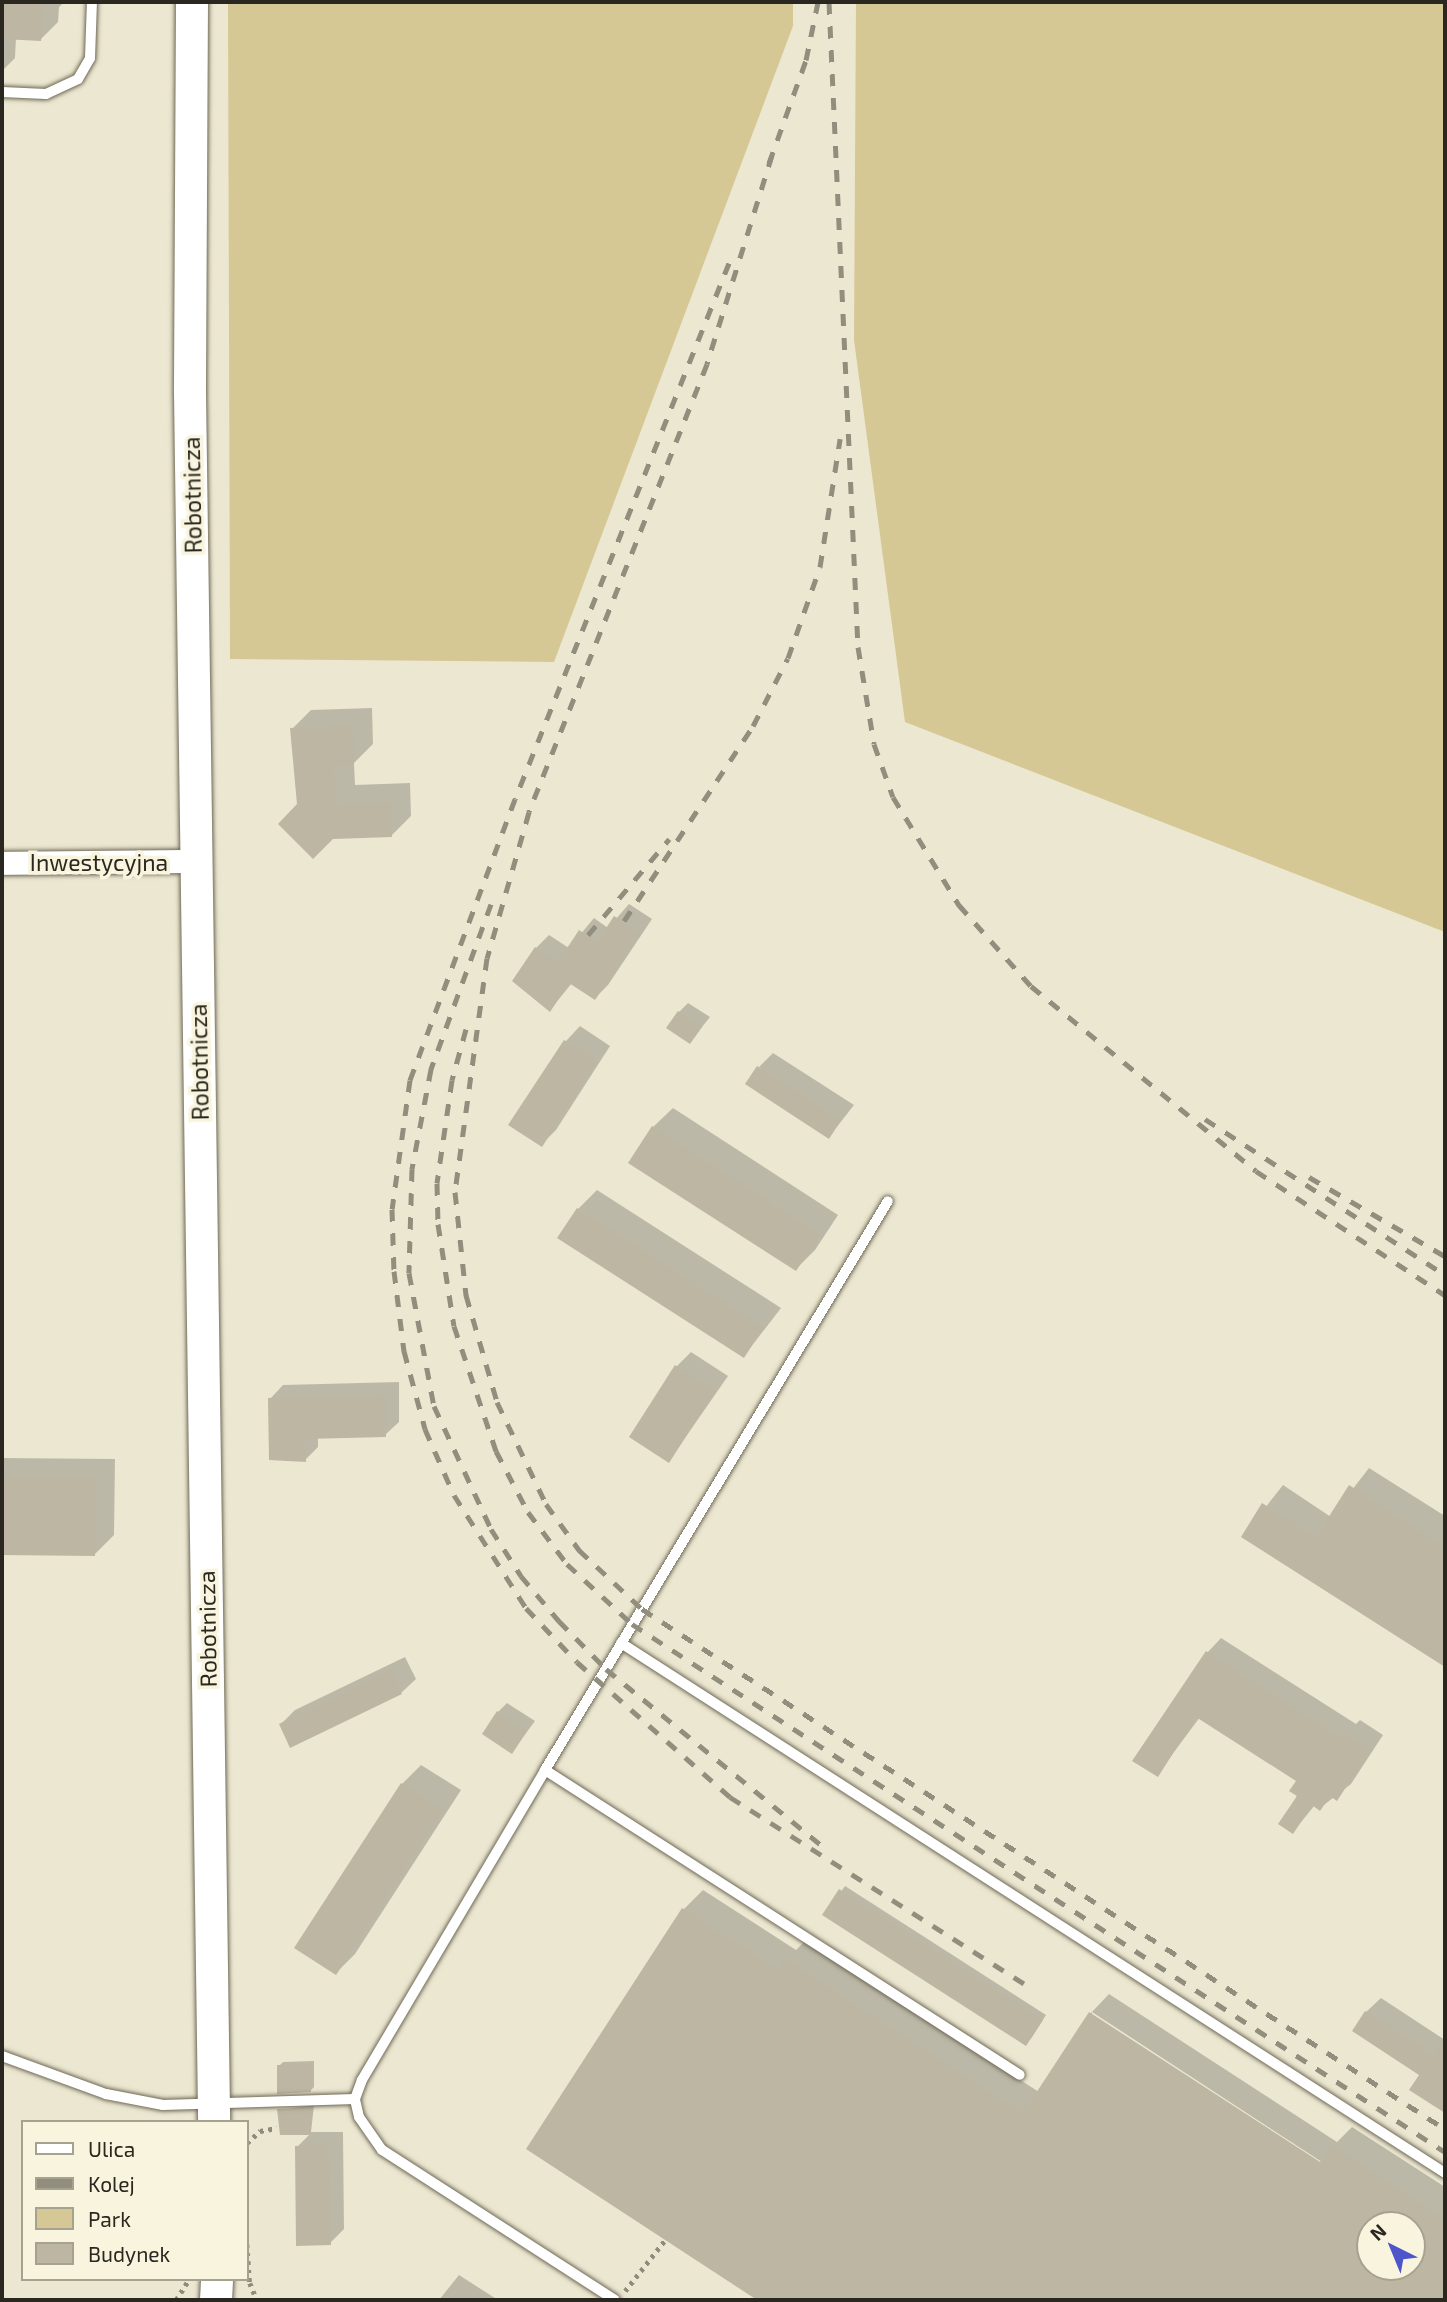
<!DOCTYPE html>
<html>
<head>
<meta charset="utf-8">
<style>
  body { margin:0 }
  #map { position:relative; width:1447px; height:2302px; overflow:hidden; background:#ece7d1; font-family:"Exo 2",sans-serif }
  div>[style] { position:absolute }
  .green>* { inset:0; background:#d5c895 }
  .shadow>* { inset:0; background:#0003 }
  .building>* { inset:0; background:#bcb6a2 }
  .path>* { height:4.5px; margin-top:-2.25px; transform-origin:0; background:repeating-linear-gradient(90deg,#8f8c7c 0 3.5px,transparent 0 8.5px) }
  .roads { filter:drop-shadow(0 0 2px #6e6956) drop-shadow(0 0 2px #6e6956) }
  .lane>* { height:10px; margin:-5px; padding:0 5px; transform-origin:5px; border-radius:5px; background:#fff }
  .street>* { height:23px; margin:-11.5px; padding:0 11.5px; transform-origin:11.5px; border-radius:11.5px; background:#fff }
  .secondary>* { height:32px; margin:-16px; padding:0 16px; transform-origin:16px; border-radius:16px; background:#fff }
  .rail>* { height:5px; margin-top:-2.5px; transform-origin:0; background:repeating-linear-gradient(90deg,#918e7e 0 12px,transparent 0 24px) }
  span { translate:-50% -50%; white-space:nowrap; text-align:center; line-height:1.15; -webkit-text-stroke:7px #f9f4de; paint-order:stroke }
  .street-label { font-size:23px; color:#29271f }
  .frame { position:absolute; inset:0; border:4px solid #29271f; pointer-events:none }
  .legend { position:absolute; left:21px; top:2120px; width:228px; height:161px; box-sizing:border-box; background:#f9f4de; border:2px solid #a6a292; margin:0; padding:9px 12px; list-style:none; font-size:21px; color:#29271f }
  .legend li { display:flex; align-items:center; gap:14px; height:35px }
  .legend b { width:35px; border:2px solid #a6a292 }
  .north { position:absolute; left:1356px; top:2211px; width:70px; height:70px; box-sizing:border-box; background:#f9f4de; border:2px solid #a6a292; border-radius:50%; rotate:317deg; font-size:19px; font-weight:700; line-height:28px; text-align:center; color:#29271f }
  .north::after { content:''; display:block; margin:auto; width:24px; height:32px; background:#4e55cb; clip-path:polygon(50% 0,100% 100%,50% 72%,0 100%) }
</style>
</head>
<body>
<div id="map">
  <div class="green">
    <div style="clip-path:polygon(228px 2px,793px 2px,793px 26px,554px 662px,230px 659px)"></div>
    <div style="clip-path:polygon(856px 2px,1445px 2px,1445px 932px,905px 722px,854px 340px)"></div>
  </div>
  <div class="shadow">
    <div style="clip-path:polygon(2px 2px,64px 2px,59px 7px,58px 22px,41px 39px,16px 38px,15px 58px,2px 71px)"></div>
    <div style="clip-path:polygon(372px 708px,373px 744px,354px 763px,355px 785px,410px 783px,411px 816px,391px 836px,299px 805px,292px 729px,311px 710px)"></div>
    <div style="clip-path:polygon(629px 904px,652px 919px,608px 985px,595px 998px,572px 983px,550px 1010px,536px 948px,549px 935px,569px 948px,594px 918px,608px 928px)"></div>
    <div style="clip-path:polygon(688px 1003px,710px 1017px,690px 1042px,679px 1012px)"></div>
    <div style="clip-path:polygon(580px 1026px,610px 1046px,556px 1130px,541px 1145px,511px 1125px,566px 1041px)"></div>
    <div style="clip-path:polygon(773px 1053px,854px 1105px,829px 1137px,759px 1067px)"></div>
    <div style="clip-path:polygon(673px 1108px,838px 1215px,815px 1250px,796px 1269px,653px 1127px)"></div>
    <div style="clip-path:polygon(597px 1190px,781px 1308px,744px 1356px,578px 1209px)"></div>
    <div style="clip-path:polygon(691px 1352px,728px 1376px,669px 1461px,676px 1367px)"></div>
    <div style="clip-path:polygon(399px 1382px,399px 1422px,385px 1435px,318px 1437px,318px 1447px,305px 1460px,270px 1399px,283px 1385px)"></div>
    <div style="clip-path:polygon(2px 1458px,115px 1459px,114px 1535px,95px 1554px,2px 1553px)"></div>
    <div style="clip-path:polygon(1369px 1468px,1445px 1516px,1445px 1665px,1243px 1536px,1283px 1485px,1331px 1517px)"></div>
    <div style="clip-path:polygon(1221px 1638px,1356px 1724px,1360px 1720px,1383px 1735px,1351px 1784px,1320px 1808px,1315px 1805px,1293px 1832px,1298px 1781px,1200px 1717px,1157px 1775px,1207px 1653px)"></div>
    <div style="clip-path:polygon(405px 1657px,416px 1679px,401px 1693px,281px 1724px,295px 1710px)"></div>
    <div style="clip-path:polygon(507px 1703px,535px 1721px,512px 1752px,498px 1712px)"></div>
    <div style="clip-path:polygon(421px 1765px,461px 1790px,355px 1954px,336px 1973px,297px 1948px,402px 1784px)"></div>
    <div style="clip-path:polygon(845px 1886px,1046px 2015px,1030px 2040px,825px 1914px)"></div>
    <div style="clip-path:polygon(evenodd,703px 1890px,796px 1950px,805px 1941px,1039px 2092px,1090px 2014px,1109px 1994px,1337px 2142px,1352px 2127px,1445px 2187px,1445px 2300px,760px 2300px,528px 2149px,684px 1909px,703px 1890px,1092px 2012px,1328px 2166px,1327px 2168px,1092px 2017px,1092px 2012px,703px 1890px,1370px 2225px,1412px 2225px,1412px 2267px,1370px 2267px,1370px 2225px)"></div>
    <div style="clip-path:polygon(1381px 1998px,1445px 2040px,1445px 2111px,1411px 2089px,1421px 2074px,1366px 2012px)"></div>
    <div style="clip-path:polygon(314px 2061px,314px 2087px,310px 2091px,279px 2066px,283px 2062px)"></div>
    <div style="clip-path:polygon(314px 2105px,311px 2132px,343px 2132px,344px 2229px,330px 2243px,297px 2147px,310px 2134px,279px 2110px)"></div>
    <div style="clip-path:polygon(459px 2275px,498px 2300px,439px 2300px)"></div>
  </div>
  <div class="building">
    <div style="clip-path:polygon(2px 2px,43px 2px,41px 41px,2px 39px)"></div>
    <div style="clip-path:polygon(353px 726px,354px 765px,334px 766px,336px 803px,391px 802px,392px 837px,333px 839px,313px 859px,278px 824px,297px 804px,290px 728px)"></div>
    <div style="clip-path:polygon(614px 916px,640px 933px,595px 1000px,569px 983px,550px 1012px,512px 981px,535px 947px,558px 962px,579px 930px,597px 942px)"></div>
    <div style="clip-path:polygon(678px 1011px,702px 1027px,690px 1044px,666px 1028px)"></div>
    <div style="clip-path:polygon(564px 1040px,597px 1061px,542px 1147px,508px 1125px)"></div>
    <div style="clip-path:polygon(757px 1066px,841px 1120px,829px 1139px,745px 1084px)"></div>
    <div style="clip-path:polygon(652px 1126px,820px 1235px,796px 1271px,628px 1163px)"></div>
    <div style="clip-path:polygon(577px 1208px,763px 1328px,744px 1358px,557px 1238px)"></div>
    <div style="clip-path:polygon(675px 1365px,715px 1391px,669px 1463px,629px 1437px)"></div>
    <div style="clip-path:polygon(386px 1395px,386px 1437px,305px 1439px,306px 1462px,269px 1460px,268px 1398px)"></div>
    <div style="clip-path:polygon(2px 1477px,96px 1478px,95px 1556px,2px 1555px)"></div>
    <div style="clip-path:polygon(1349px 1485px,1445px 1547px,1445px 1667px,1241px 1537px,1262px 1503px,1316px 1537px)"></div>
    <div style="clip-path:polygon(1206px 1651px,1341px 1738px,1345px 1733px,1370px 1750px,1337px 1801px,1330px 1796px,1320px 1811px,1312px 1805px,1293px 1834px,1278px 1824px,1297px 1796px,1289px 1791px,1296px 1781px,1196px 1717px,1158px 1777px,1132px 1761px)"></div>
    <div style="clip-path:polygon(391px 1670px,402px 1694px,290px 1748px,279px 1724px)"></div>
    <div style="clip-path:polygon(497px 1711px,527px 1731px,512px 1754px,482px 1734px)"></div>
    <div style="clip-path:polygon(401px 1783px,443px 1810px,336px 1975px,294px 1948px)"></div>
    <div style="clip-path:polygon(839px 1889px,1043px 2020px,1026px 2046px,822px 1915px)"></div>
    <div style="clip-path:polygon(evenodd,682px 1908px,778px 1970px,785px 1959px,1023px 2113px,1089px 2012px,1320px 2162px,1332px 2145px,1445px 2219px,1445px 2300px,757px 2300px,526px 2149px,682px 1908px,1370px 2225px,1412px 2225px,1412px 2267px,1370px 2267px,1370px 2225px)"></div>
    <div style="clip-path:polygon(1365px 2011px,1433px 2055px,1445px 2036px,1445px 2113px,1409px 2090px,1419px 2075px,1352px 2031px)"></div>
    <div style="clip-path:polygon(277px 2065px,311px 2065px,311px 2092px,277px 2094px)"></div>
    <div style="clip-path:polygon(311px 2108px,311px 2135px,280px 2135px,277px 2109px)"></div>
    <div style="clip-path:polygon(329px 2145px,331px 2245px,296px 2246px,295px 2146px)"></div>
  </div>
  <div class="path">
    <div style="left:247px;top:2143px;width:18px;rotate:-43deg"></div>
    <div style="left:260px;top:2131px;width:17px;rotate:-10deg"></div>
    <div style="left:247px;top:2244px;width:39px;rotate:86deg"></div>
    <div style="left:250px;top:2283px;width:18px;rotate:68deg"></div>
    <div style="left:625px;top:2291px;width:65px;rotate:-51.9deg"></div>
    <div style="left:176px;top:2300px;width:25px;rotate:-58deg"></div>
  </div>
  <div class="roads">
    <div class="lane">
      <div style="left:2px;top:92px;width:44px;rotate:2.6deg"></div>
      <div style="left:46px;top:94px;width:35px;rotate:-25deg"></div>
      <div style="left:78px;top:79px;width:24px;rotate:-60deg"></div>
      <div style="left:90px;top:58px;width:56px;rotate:-88deg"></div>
      <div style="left:621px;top:1643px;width:980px;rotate:32.75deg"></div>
      <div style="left:545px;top:1770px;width:564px;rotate:32.7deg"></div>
      <div style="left:2px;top:2056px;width:111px;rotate:20.1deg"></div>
      <div style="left:106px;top:2094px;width:58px;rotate:10.9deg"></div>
      <div style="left:163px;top:2105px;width:192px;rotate:-1.8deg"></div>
      <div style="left:615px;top:2300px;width:277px;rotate:-147.2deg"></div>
      <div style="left:382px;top:2150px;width:40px;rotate:-124.9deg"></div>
      <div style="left:359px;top:2117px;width:18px;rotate:-103deg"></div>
      <div style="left:355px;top:2099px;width:20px;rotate:-70deg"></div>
      <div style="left:362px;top:2080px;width:360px;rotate:-59.4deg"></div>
      <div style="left:545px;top:1770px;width:664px;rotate:-58.92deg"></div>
    </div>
    <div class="street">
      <div style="left:2px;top:863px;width:194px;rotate:-0.6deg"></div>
    </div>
    <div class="secondary">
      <div style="left:192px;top:2px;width:391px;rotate:90.3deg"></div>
      <div style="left:190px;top:393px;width:1729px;rotate:89.2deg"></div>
      <div style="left:216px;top:2300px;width:21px;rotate:-87deg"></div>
    </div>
  </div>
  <div class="rail">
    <div style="left:829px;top:2px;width:646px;rotate:87.43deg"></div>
    <div style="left:858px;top:647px;width:98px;rotate:80.6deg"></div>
    <div style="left:874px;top:744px;width:56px;rotate:70.3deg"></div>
    <div style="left:893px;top:797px;width:127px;rotate:58.6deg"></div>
    <div style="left:959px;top:905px;width:108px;rotate:48.4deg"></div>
    <div style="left:1031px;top:986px;width:291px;rotate:39.4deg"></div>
    <div style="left:1256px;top:1171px;width:226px;rotate:33.3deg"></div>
    <div style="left:772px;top:155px;width:219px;rotate:107.3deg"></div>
    <div style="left:707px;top:364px;width:482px;rotate:111.7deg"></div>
    <div style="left:529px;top:812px;width:152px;rotate:106deg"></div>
    <div style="left:487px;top:958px;width:236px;rotate:97.8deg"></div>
    <div style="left:455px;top:1192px;width:104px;rotate:83.9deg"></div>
    <div style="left:466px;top:1295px;width:111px;rotate:73.8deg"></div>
    <div style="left:497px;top:1402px;width:113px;rotate:64.3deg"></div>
    <div style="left:546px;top:1504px;width:57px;rotate:54.3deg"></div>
    <div style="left:579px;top:1550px;width:86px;rotate:43.1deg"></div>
    <div style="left:642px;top:1609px;width:957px;rotate:32.93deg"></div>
    <div style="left:769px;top:163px;width:109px;rotate:-70.2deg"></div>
    <div style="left:806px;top:60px;width:59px;rotate:-78.3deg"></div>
    <div style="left:729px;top:263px;width:577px;rotate:111.76deg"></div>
    <div style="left:515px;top:799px;width:300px;rotate:110.5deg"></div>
    <div style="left:410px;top:1080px;width:130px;rotate:97.9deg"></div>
    <div style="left:392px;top:1209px;width:62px;rotate:88.2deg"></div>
    <div style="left:394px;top:1271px;width:81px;rotate:82.9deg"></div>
    <div style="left:404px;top:1351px;width:81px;rotate:74.9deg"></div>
    <div style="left:425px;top:1429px;width:72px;rotate:66.3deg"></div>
    <div style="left:454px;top:1495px;width:134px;rotate:57.5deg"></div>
    <div style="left:526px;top:1608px;width:74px;rotate:46.6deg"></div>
    <div style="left:577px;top:1662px;width:204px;rotate:41.4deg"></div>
    <div style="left:730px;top:1797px;width:360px;rotate:32.4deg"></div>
    <div style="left:491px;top:904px;width:176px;rotate:110deg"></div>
    <div style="left:431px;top:1069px;width:102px;rotate:100.8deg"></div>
    <div style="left:412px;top:1169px;width:104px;rotate:91.7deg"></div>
    <div style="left:409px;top:1273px;width:135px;rotate:79.4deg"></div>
    <div style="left:434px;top:1406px;width:136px;rotate:65.1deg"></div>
    <div style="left:491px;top:1529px;width:56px;rotate:57.4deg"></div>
    <div style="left:521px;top:1576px;width:59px;rotate:49.8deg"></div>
    <div style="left:559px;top:1621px;width:67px;rotate:45.6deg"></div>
    <div style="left:606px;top:1669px;width:286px;rotate:39.3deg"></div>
    <div style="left:624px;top:921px;width:234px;rotate:-56.5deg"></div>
    <div style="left:753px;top:726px;width:76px;rotate:-62.8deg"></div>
    <div style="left:788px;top:658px;width:96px;rotate:-70.6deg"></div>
    <div style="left:820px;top:567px;width:130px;rotate:-81.1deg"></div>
    <div style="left:588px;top:935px;width:126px;rotate:-49.8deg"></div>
    <div style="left:466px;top:1029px;width:53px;rotate:105.4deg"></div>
    <div style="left:452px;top:1080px;width:104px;rotate:98.3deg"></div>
    <div style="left:437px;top:1183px;width:41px;rotate:88.6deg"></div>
    <div style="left:438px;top:1224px;width:103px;rotate:81.1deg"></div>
    <div style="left:454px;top:1326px;width:132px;rotate:71.4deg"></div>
    <div style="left:496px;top:1451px;width:69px;rotate:62.3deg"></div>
    <div style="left:528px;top:1512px;width:65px;rotate:53.1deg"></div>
    <div style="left:567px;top:1564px;width:88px;rotate:42.7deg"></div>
    <div style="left:632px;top:1624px;width:969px;rotate:33deg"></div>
    <div style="left:1205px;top:1119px;width:286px;rotate:33deg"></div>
    <div style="left:1309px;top:1177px;width:157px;rotate:30.2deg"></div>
  </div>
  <div class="street-label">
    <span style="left:192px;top:495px;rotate:-91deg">Robotnicza</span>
    <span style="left:99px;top:862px">Inwestycyjna</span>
    <span style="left:199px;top:1062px;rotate:-91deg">Robotnicza</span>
    <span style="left:207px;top:1629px;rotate:-91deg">Robotnicza</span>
  </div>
  <div class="frame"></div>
  <ul class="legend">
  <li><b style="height:9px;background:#fff"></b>Ulica</li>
  <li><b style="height:9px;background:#918e7e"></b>Kolej</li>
  <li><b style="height:19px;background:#d5c895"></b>Park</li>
  <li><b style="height:19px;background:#bcb6a2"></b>Budynek</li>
  </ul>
  <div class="north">N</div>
</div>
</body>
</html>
